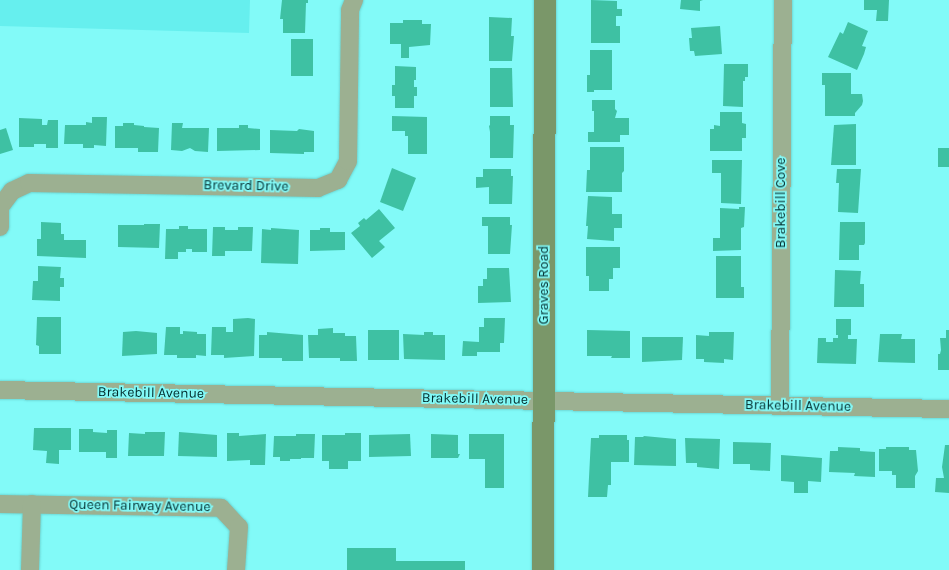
<!DOCTYPE html>
<html>
<head>
<meta charset="utf-8">
<style>
  body { margin:0 }
  #map { position:relative; width:949px; height:570px; overflow:hidden; background:#82faf8; font-family:Karla,sans-serif }
  div>[style] { position:absolute }
  .built>* { inset:0; background:#66efee }
  .building>* { inset:0; background:#3ec1a3 }
  .roads { filter:drop-shadow(0 0 1px #6bd5d3) drop-shadow(0 0 1px #6bd5d3) }
  .street>* { height:18px; margin:-9px; padding:0 9px; transform-origin:9px; border-radius:9px; background:#9cb091 }
  .secondary>* { height:22px; margin:-11px; padding:0 11px; transform-origin:11px; border-radius:11px; background:#7a9769 }
  span { translate:-50% -50%; white-space:nowrap; text-align:center; line-height:1.15; -webkit-text-stroke:3.5px #82faf8; paint-order:stroke }
  .street-label { font-size:14px; color:#022c2c }
</style>
</head>
<body>
<div id="map">
  <div class="built">
    <div style="clip-path:polygon(0 0,250px 0,249px 33px,0 26px)"></div>
  </div>
  <div class="building">
    <div style="clip-path:polygon(282px 0,308px 0,308px 3px,306px 3px,305px 33px,283px 33px,283px 19px,280px 19px)"></div>
    <div style="clip-path:polygon(591px 0,617px 1px,617px 9px,622px 9px,622px 16px,616px 16px,616px 26px,620px 26px,620px 43px,591px 43px)"></div>
    <div style="clip-path:polygon(681px 0,703px 0,700px 1px,700px 11px,680px 9px)"></div>
    <div style="clip-path:polygon(864px 0,889px 0,888px 21px,876px 21px,877px 10px,864px 10px)"></div>
    <div style="clip-path:polygon(489px 17px,512px 18px,511px 36px,514px 36px,512px 61px,489px 61px)"></div>
    <div style="clip-path:polygon(403px 20px,422px 20px,422px 24px,431px 24px,430px 45px,409px 47px,409px 58px,401px 58px,401px 44px,390px 44px,390px 23px,403px 23px)"></div>
    <div style="clip-path:polygon(848px 22px,868px 31px,862px 46px,866px 47px,864px 54px,857px 70px,828px 57px,840px 32px,843px 34px)"></div>
    <div style="clip-path:polygon(720px 26px,722px 54px,695px 56px,694px 51px,690px 51px,689px 38px,692px 38px,691px 28px)"></div>
    <div style="clip-path:polygon(291px 39px,313px 39px,313px 76px,291px 76px)"></div>
    <div style="clip-path:polygon(590px 50px,612px 50px,612px 90px,594px 90px,594px 92px,587px 92px,587px 75px,590px 75px)"></div>
    <div style="clip-path:polygon(724px 64px,748px 64px,748px 77px,745px 77px,745px 81px,743px 81px,743px 107px,723px 106px)"></div>
    <div style="clip-path:polygon(395px 66px,416px 67px,416px 80px,414px 80px,414px 87px,417px 87px,417px 96px,414px 96px,414px 108px,395px 108px,395px 96px,392px 96px,392px 85px,395px 85px)"></div>
    <div style="clip-path:polygon(490px 68px,512px 68px,513px 107px,490px 107px)"></div>
    <div style="clip-path:polygon(822px 73px,851px 73px,851px 94px,862px 94px,863px 101px,862px 105px,855px 113px,855px 116px,825px 116px,825px 85px,822px 85px)"></div>
    <div style="clip-path:polygon(592px 100px,615px 100px,615px 109px,617px 111px,615px 118px,629px 118px,629px 135px,620px 135px,620px 142px,588px 142px,588px 132px,594px 132px,594px 111px,592px 111px)"></div>
    <div style="clip-path:polygon(720px 112px,742px 112px,742px 123px,746px 124px,746px 138px,742px 138px,742px 151px,710px 151px,710px 129px,714px 129px,714px 125px,720px 126px)"></div>
    <div style="clip-path:polygon(392px 116px,427px 117px,427px 154px,408px 154px,408px 136px,405px 136px,405px 131px,392px 131px)"></div>
    <div style="clip-path:polygon(490px 116px,510px 116px,510px 125px,514px 125px,513px 158px,490px 158px,490px 132px,489px 126px,490px 125px)"></div>
    <div style="clip-path:polygon(92px 117px,107px 117px,106px 146px,94px 145px,94px 148px,83px 148px,83px 144px,64px 144px,65px 125px,86px 125px,86px 122px,92px 123px)"></div>
    <div style="clip-path:polygon(19px 118px,42px 119px,42px 125px,47px 125px,48px 120px,58px 120px,58px 148px,46px 148px,46px 144px,34px 144px,34px 147px,19px 147px)"></div>
    <div style="clip-path:polygon(123px 123px,134px 123px,134px 125px,144px 126px,144px 127px,159px 128px,158px 152px,138px 152px,138px 148px,115px 148px,115px 126px,123px 126px)"></div>
    <div style="clip-path:polygon(172px 123px,183px 123px,182px 128px,209px 128px,208px 152px,195px 151px,190px 148px,182px 151px,171px 150px)"></div>
    <div style="clip-path:polygon(856px 124px,856px 165px,831px 165px,834px 125px)"></div>
    <div style="clip-path:polygon(239px 125px,248px 125px,248px 128px,260px 129px,260px 150px,217px 151px,217px 128px,239px 128px)"></div>
    <div style="clip-path:polygon(6px 128px,13px 150px,0 154px,0 130px)"></div>
    <div style="clip-path:polygon(299px 129px,314px 131px,314px 152px,304px 152px,304px 154px,270px 153px,270px 130px,297px 131px)"></div>
    <div style="clip-path:polygon(590px 147px,624px 147px,624px 171px,622px 173px,622px 192px,586px 192px,587px 170px,590px 170px)"></div>
    <div style="clip-path:polygon(938px 148px,949px 148px,949px 167px,938px 167px)"></div>
    <div style="clip-path:polygon(712px 160px,742px 160px,741px 204px,721px 203px,721px 173px,712px 173px)"></div>
    <div style="clip-path:polygon(392px 168px,416px 178px,403px 211px,380px 202px)"></div>
    <div style="clip-path:polygon(483px 169px,511px 169px,511px 176px,513px 176px,512px 204px,489px 204px,489px 187px,476px 188px,476px 177px,483px 177px)"></div>
    <div style="clip-path:polygon(837px 169px,861px 169px,858px 213px,838px 212px,839px 183px,836px 183px)"></div>
    <div style="clip-path:polygon(588px 196px,612px 197px,612px 214px,622px 214px,622px 228px,614px 228px,614px 241px,587px 239px,588px 226px,586px 226px)"></div>
    <div style="clip-path:polygon(739px 207px,745px 207px,744px 227px,741px 228px,741px 250px,713px 251px,713px 238px,720px 238px,720px 208px,739px 209px)"></div>
    <div style="clip-path:polygon(379px 209px,395px 228px,379px 241px,385px 247px,372px 258px,351px 233px,360px 226px,358px 223px,364px 218px,366px 220px)"></div>
    <div style="clip-path:polygon(482px 217px,510px 217px,510px 225px,512px 225px,510px 254px,488px 254px,488px 226px,482px 226px)"></div>
    <div style="clip-path:polygon(41px 222px,61px 223px,61px 234px,64px 234px,64px 240px,86px 240px,86px 258px,37px 256px,37px 239px,41px 239px)"></div>
    <div style="clip-path:polygon(840px 222px,865px 222px,865px 243px,864px 245px,859px 245px,859px 260px,839px 260px)"></div>
    <div style="clip-path:polygon(144px 224px,160px 224px,159px 248px,118px 247px,118px 225px,144px 225px)"></div>
    <div style="clip-path:polygon(179px 226px,188px 226px,188px 229px,207px 229px,207px 252px,192px 252px,192px 249px,186px 249px,186px 252px,178px 252px,178px 259px,165px 259px,166px 229px,179px 229px)"></div>
    <div style="clip-path:polygon(213px 227px,225px 227px,225px 230px,238px 230px,238px 227px,253px 227px,252px 251px,225px 251px,225px 256px,212px 256px)"></div>
    <div style="clip-path:polygon(271px 228px,299px 230px,298px 264px,261px 263px,262px 229px,271px 230px)"></div>
    <div style="clip-path:polygon(320px 228px,330px 228px,330px 232px,345px 232px,345px 250px,310px 251px,310px 230px,320px 230px)"></div>
    <div style="clip-path:polygon(586px 247px,620px 247px,620px 268px,613px 268px,613px 279px,609px 279px,609px 291px,589px 291px,589px 276px,586px 276px)"></div>
    <div style="clip-path:polygon(716px 256px,741px 256px,741px 287px,744px 287px,744px 298px,716px 298px)"></div>
    <div style="clip-path:polygon(38px 266px,61px 267px,60px 278px,64px 278px,64px 287px,60px 287px,60px 301px,32px 300px,33px 281px,38px 281px)"></div>
    <div style="clip-path:polygon(487px 268px,509px 268px,511px 302px,478px 303px,478px 286px,483px 286px,483px 279px,487px 279px)"></div>
    <div style="clip-path:polygon(835px 270px,861px 271px,860px 284px,864px 284px,864px 307px,834px 307px)"></div>
    <div style="clip-path:polygon(37px 317px,61px 317px,61px 354px,39px 354px,39px 346px,36px 345px)"></div>
    <div style="clip-path:polygon(248px 318px,255px 319px,254px 356px,224px 358px,224px 355px,211px 355px,212px 327px,226px 327px,226px 332px,233px 332px,233px 319px)"></div>
    <div style="clip-path:polygon(484px 318px,505px 318px,504px 343px,500px 343px,500px 352px,477px 352px,477px 356px,462px 356px,463px 341px,479px 342px,479px 327px,484px 327px)"></div>
    <div style="clip-path:polygon(836px 319px,851px 319px,851px 335px,848px 335px,848px 339px,857px 339px,856px 364px,817px 363px,818px 338px,826px 338px,826px 342px,833px 342px,833px 338px,838px 338px,838px 335px,836px 335px)"></div>
    <div style="clip-path:polygon(166px 327px,180px 327px,180px 334px,183px 334px,183px 331px,197px 332px,197px 334px,206px 334px,206px 356px,196px 355px,196px 358px,177px 358px,177px 355px,164px 355px)"></div>
    <div style="clip-path:polygon(333px 328px,333px 333px,345px 333px,345px 336px,356px 336px,357px 361px,340px 361px,340px 358px,309px 358px,308px 335px,318px 335px,318px 329px)"></div>
    <div style="clip-path:polygon(368px 330px,399px 330px,399px 360px,368px 360px)"></div>
    <div style="clip-path:polygon(587px 330px,630px 331px,630px 358px,611px 358px,612px 356px,587px 356px)"></div>
    <div style="clip-path:polygon(946px 330px,949px 330px,949px 370px,938px 370px,938px 354px,940px 354px,941px 350px,940px 338px,946px 338px)"></div>
    <div style="clip-path:polygon(136px 331px,157px 333px,157px 354px,122px 356px,123px 332px)"></div>
    <div style="clip-path:polygon(267px 332px,303px 335px,303px 361px,282px 361px,282px 358px,259px 358px,259px 335px,267px 335px)"></div>
    <div style="clip-path:polygon(424px 332px,433px 332px,433px 335px,445px 335px,445px 360px,404px 359px,403px 334px,424px 335px)"></div>
    <div style="clip-path:polygon(709px 332px,734px 332px,733px 360px,724px 359px,724px 363px,704px 362px,704px 359px,696px 359px,696px 335px,709px 336px)"></div>
    <div style="clip-path:polygon(880px 334px,902px 334px,901px 339px,915px 339px,915px 363px,878px 362px)"></div>
    <div style="clip-path:polygon(642px 337px,683px 337px,682px 360px,642px 362px)"></div>
    <div style="clip-path:polygon(34px 428px,71px 428px,71px 450px,59px 450px,59px 464px,46px 463px,47px 451px,33px 450px)"></div>
    <div style="clip-path:polygon(79px 429px,93px 429px,93px 432px,107px 433px,107px 430px,117px 430px,117px 458px,106px 458px,106px 452px,79px 452px)"></div>
    <div style="clip-path:polygon(145px 432px,165px 432px,164px 456px,128px 456px,129px 433px,145px 434px)"></div>
    <div style="clip-path:polygon(179px 432px,217px 435px,217px 457px,178px 456px)"></div>
    <div style="clip-path:polygon(227px 433px,239px 433px,239px 436px,266px 434px,265px 465px,250px 465px,250px 460px,227px 461px)"></div>
    <div style="clip-path:polygon(345px 433px,361px 433px,361px 461px,348px 461px,348px 469px,329px 469px,329px 461px,322px 461px,322px 435px,345px 435px)"></div>
    <div style="clip-path:polygon(296px 434px,315px 434px,314px 458px,301px 458px,301px 459px,290px 459px,290px 461px,280px 461px,280px 457px,273px 457px,274px 436px,296px 436px)"></div>
    <div style="clip-path:polygon(410px 434px,411px 456px,369px 457px,369px 435px)"></div>
    <div style="clip-path:polygon(431px 434px,458px 435px,458px 454px,460px 454px,458px 458px,431px 458px)"></div>
    <div style="clip-path:polygon(469px 434px,504px 434px,504px 488px,485px 488px,485px 459px,469px 459px)"></div>
    <div style="clip-path:polygon(599px 435px,627px 435px,627px 440px,629px 440px,629px 462px,611px 462px,611px 485px,608px 485px,607px 497px,588px 497px,591px 438px,599px 438px)"></div>
    <div style="clip-path:polygon(644px 436px,676px 439px,676px 466px,634px 465px,635px 437px,643px 437px)"></div>
    <div style="clip-path:polygon(685px 438px,720px 439px,719px 469px,697px 467px,697px 463px,686px 463px)"></div>
    <div style="clip-path:polygon(733px 442px,771px 443px,770px 471px,750px 470px,750px 464px,733px 464px)"></div>
    <div style="clip-path:polygon(945px 445px,949px 445px,949px 493px,935px 492px,936px 478px,944px 478px,942px 467px)"></div>
    <div style="clip-path:polygon(838px 447px,860px 448px,860px 451px,875px 452px,875px 477px,854px 476px,855px 473px,829px 472px,830px 451px,838px 451px)"></div>
    <div style="clip-path:polygon(886px 447px,909px 447px,909px 450px,916px 450px,918px 471px,915px 476px,915px 488px,896px 488px,896px 475px,892px 475px,892px 471px,879px 471px,879px 449px,886px 449px)"></div>
    <div style="clip-path:polygon(781px 455px,822px 458px,821px 482px,808px 481px,808px 493px,794px 493px,794px 482px,781px 481px)"></div>
    <div style="clip-path:polygon(347px 548px,396px 548px,396px 561px,465px 561px,465px 570px,347px 570px)"></div>
  </div>
  <div class="roads">
    <div class="street">
      <div style="left:0;top:227px;width:20px;rotate:-90deg"></div>
      <div style="left:0;top:207px;width:20px;rotate:-53deg"></div>
      <div style="left:12px;top:191px;width:19px;rotate:-25deg"></div>
      <div style="left:29px;top:183px;width:289px;rotate:1deg"></div>
      <div style="left:318px;top:188px;width:22px;rotate:-22deg"></div>
      <div style="left:338px;top:180px;width:21px;rotate:-62deg"></div>
      <div style="left:348px;top:161px;width:151px;rotate:-89.2deg"></div>
      <div style="left:350px;top:10px;width:11px;rotate:-68deg"></div>
      <div style="left:0;top:390px;width:949px;rotate:1.15deg"></div>
      <div style="left:780px;top:405px;width:405px;rotate:-89.6deg"></div>
      <div style="left:0;top:504px;width:221px;rotate:1deg"></div>
      <div style="left:221px;top:508px;width:26px;rotate:47deg"></div>
      <div style="left:239px;top:527px;width:43px;rotate:94deg"></div>
      <div style="left:30px;top:570px;width:66px;rotate:-88.3deg"></div>
    </div>
    <div class="secondary">
      <div style="left:543px;top:570px;width:570px;rotate:-89.8deg"></div>
    </div>
  </div>
  <div class="street-label">
    <span style="left:246px;top:186px;rotate:1deg">Brevard Drive</span>
    <span style="left:781px;top:203px;rotate:-90deg">Brakebill Cove</span>
    <span style="left:544px;top:285px;rotate:-90deg">Graves Road</span>
    <span style="left:151px;top:393px;rotate:1deg">Brakebill Avenue</span>
    <span style="left:475px;top:399px;rotate:1deg">Brakebill Avenue</span>
    <span style="left:798px;top:406px;rotate:1deg">Brakebill Avenue</span>
    <span style="left:140px;top:506px;rotate:1deg">Queen Fairway Avenue</span>
  </div>
</div>
</body>
</html>
